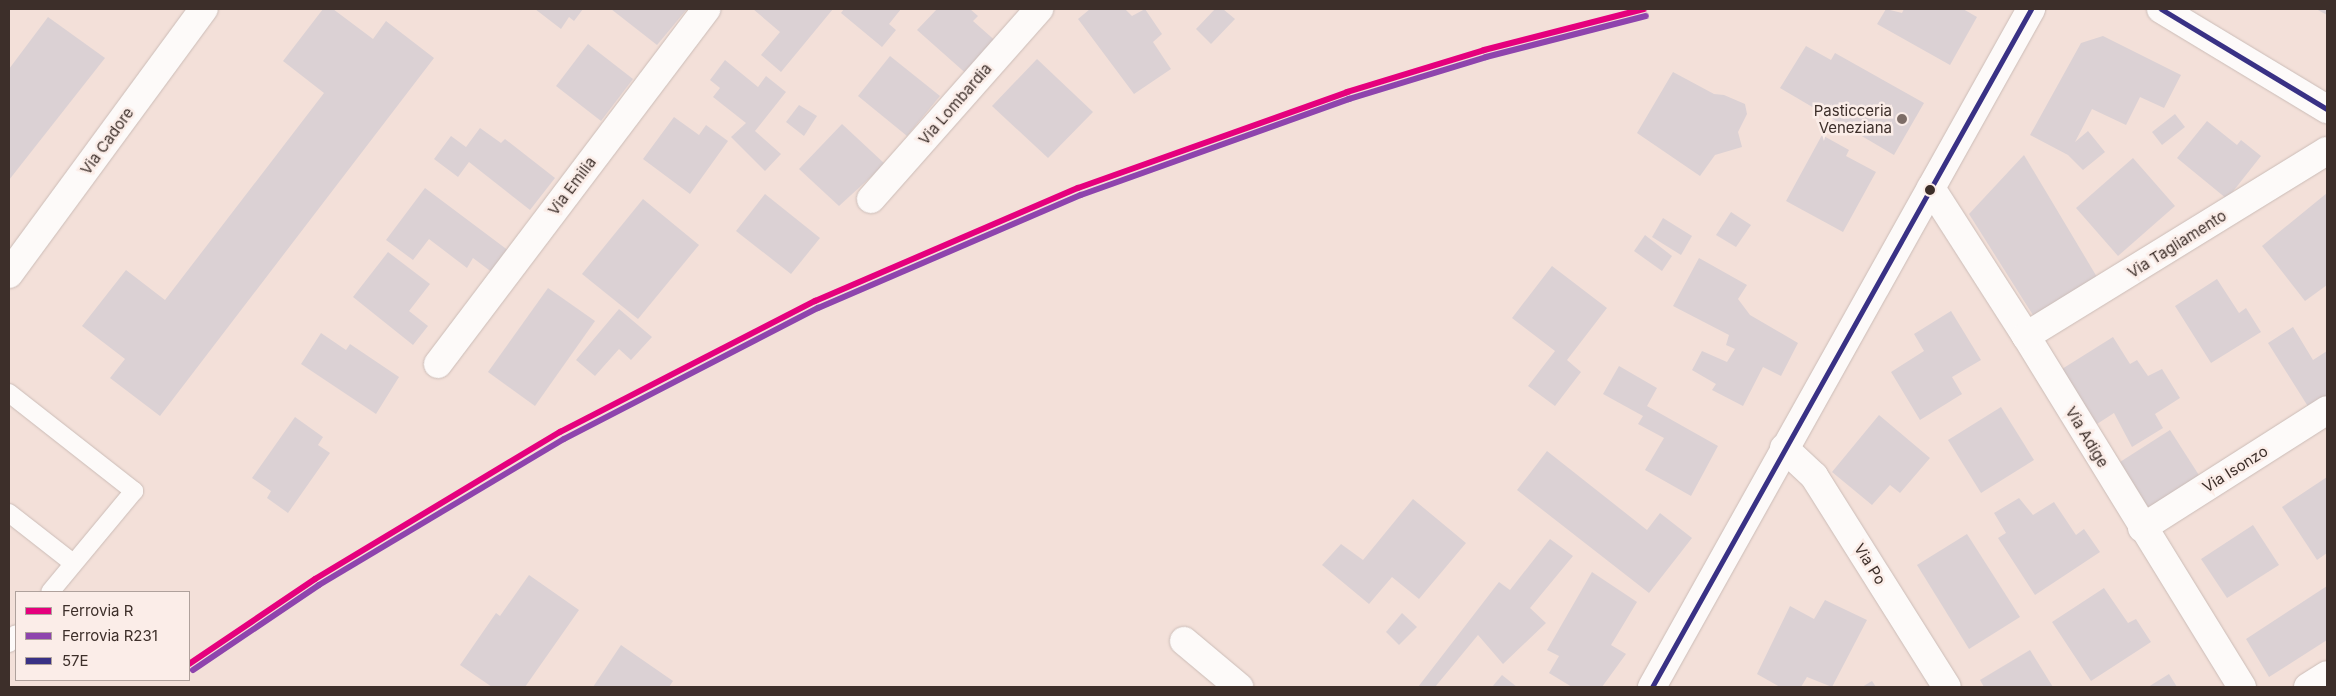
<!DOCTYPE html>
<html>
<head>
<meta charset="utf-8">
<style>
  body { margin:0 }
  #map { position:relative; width:2336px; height:696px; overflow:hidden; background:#f3e0d9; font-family:Inter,sans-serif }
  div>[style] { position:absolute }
  .building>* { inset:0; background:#dbd1d4 }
  .roads { filter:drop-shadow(0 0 1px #cbbcb7) drop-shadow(0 0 1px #cbbcb7) }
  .service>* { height:18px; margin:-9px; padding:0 9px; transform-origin:9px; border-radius:9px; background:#fdfaf9 }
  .minor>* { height:28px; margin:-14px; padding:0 14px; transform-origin:14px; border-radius:14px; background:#fdfaf9 }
  .tertiary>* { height:28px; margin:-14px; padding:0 14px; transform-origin:14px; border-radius:14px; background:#fdfaf9 }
  .bus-1>* { height:5px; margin:-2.5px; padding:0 2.5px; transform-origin:2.5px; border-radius:2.5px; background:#393185 }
  .rail-1>* { height:6px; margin:-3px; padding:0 3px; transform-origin:3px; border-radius:3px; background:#e5007d }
  .rail-2>* { height:6px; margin:-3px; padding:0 3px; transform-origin:3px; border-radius:3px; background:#8e44ad }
  .dots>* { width:14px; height:14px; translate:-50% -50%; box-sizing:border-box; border:2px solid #fbede8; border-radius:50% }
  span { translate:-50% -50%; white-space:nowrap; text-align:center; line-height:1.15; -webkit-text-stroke:5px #fbede8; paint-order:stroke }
  .street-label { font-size:15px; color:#3d2f2a }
  .poi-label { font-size:15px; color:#3d2f2a }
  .right { translate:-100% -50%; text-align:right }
  .frame { position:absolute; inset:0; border:10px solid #3d2f2a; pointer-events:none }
  .legend { position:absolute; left:15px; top:591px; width:175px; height:90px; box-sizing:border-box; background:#fbede8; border:1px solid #afa19c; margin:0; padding:6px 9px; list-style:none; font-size:15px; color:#3d2f2a }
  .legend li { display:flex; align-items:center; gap:10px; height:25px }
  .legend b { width:25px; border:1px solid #afa19c }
</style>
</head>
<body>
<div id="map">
  <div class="building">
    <div style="clip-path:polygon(323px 9px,333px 9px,373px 39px,386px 21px,434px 58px,160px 416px,110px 378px,125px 359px,82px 326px,126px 270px,165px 300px,324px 93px,283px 61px)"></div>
    <div style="clip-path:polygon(535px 9px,583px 9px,574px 21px,569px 17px,561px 29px)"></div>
    <div style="clip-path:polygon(611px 9px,687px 9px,657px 45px)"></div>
    <div style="clip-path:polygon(753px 9px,833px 9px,781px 72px,761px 55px,780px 32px)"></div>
    <div style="clip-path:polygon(844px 9px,901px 9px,889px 24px,896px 30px,882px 47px,841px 13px)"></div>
    <div style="clip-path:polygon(937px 9px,970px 9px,978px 16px,973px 21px,999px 44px,970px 77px,917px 30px)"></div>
    <div style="clip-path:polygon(1090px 9px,1125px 9px,1132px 16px,1145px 9px,1162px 34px,1153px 42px,1171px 69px,1134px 94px,1078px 19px)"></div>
    <div style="clip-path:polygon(1215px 9px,1223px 9px,1235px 19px,1211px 44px,1196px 29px)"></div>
    <div style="clip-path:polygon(1886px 9px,1902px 13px,1904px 9px,1963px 9px,1977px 17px,1950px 65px,1877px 24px)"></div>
    <div style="clip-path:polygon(2316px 9px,2327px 9px,2327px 15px)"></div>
    <div style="clip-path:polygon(48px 17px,105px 58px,9px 180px,9px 69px)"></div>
    <div style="clip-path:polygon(2103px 36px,2181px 75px,2164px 108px,2140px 97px,2126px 125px,2092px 109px,2075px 142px,2088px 131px,2105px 152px,2083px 170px,2068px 155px,2030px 135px,2081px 43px)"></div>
    <div style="clip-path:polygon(588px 44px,633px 79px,601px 121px,556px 86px)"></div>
    <div style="clip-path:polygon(1806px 46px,1831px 60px,1835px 53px,1924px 103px,1894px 155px,1780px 88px)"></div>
    <div style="clip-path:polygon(890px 56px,940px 96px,907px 136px,858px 96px)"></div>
    <div style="clip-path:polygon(1037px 59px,1093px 112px,1048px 158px,992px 106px)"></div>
    <div style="clip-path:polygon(725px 60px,758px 87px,766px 76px,786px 92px,755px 131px,781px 154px,765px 171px,731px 137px,746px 123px,713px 97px,720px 88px,710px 80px)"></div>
    <div style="clip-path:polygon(1673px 72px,1714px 94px,1724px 95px,1745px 104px,1747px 114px,1738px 132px,1742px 147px,1715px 155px,1700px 176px,1637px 133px)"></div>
    <div style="clip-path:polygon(799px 105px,817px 116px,804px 136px,786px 122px)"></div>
    <div style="clip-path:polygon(2175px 114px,2185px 127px,2162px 145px,2152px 132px)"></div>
    <div style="clip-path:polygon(674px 117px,699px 135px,706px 125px,728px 141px,690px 194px,643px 159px)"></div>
    <div style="clip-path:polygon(2207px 121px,2237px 145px,2241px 140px,2261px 156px,2227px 199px,2177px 158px)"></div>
    <div style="clip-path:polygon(842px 124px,885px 164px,839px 206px,799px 169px)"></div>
    <div style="clip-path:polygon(480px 128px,501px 143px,505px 139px,555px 178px,530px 210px,469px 162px,458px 177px,434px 159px,451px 136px,466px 147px)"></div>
    <div style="clip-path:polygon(1822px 135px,1849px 150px,1846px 156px,1876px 172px,1843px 232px,1786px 201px)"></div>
    <div style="clip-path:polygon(2024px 155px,2100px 282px,2036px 320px,1969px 214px)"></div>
    <div style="clip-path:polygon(2133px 158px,2175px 206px,2118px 256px,2076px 208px)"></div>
    <div style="clip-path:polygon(425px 188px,509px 251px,493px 273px,473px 258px,467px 268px,429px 239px,413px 260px,386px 240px)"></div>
    <div style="clip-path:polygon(2327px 193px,2327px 285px,2305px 301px,2262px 246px)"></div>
    <div style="clip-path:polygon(765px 194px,820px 238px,791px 274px,736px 231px)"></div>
    <div style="clip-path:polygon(643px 199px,699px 245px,638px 319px,582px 274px)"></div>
    <div style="clip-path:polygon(1731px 212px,1751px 225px,1736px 247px,1716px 235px)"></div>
    <div style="clip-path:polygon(1663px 218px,1692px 236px,1681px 255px,1652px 237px)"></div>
    <div style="clip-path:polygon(1645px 235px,1672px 256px,1662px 271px,1634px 251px)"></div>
    <div style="clip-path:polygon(388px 252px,430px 284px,409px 311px,428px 326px,413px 345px,353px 297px)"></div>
    <div style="clip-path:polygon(1699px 258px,1747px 285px,1738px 299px,1750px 315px,1798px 343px,1781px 376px,1763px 367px,1743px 406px,1712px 390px,1716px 384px,1692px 370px,1702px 351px,1727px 362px,1735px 349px,1726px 345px,1729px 335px,1673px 306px)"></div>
    <div style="clip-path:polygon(1552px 266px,1607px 308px,1567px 360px,1581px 372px,1555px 406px,1528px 386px,1555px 351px,1512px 318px)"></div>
    <div style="clip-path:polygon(2217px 279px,2239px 313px,2246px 308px,2261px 332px,2211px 363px,2175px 306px)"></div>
    <div style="clip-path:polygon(548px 288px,595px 321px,535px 406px,488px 372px)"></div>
    <div style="clip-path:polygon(619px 309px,652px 337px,631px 360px,619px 349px,595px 376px,576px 360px)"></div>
    <div style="clip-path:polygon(1951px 311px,1981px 360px,1952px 377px,1962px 394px,1920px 420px,1891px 372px,1924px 351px,1914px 334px)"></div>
    <div style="clip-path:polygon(2293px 327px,2313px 360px,2327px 351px,2327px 408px,2314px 416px,2268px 343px)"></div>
    <div style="clip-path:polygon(321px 333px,346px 350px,350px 344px,399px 377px,376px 414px,301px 364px)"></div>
    <div style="clip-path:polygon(2113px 337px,2130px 364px,2137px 360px,2148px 376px,2162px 369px,2180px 398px,2155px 414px,2163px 428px,2132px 447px,2114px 413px,2097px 424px,2062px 369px)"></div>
    <div style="clip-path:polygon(1619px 366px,1657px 388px,1647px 406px,1718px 446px,1691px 496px,1645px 470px,1664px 438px,1638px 424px,1643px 416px,1603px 394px)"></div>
    <div style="clip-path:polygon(2001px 407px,2034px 460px,1981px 493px,1948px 440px)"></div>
    <div style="clip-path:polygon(1879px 415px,1930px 458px,1900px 493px,1890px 485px,1872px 505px,1832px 472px)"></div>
    <div style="clip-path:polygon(295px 417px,323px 437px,318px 445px,330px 453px,288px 513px,267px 498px,271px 491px,252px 478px)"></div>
    <div style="clip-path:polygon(2170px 430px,2204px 483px,2153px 515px,2120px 462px)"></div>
    <div style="clip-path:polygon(1547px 451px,1647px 530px,1660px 513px,1692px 538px,1649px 593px,1517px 490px)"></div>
    <div style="clip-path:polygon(2327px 477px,2327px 553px,2317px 560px,2282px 507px)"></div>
    <div style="clip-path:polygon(2019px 498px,2033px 515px,2054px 502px,2076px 535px,2084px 529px,2100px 552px,2035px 595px,1998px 538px,2006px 533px,1994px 513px)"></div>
    <div style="clip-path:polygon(1413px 499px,1466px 543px,1419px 599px,1392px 577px,1369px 604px,1322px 565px,1341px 544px,1363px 560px)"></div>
    <div style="clip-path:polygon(2253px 525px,2279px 565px,2227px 598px,2201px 559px)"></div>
    <div style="clip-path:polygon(1967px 534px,2020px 617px,1969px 649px,1917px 565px)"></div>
    <div style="clip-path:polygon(1550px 539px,1573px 556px,1530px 608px,1546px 623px,1503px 664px,1478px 635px,1435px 687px,1418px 687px,1499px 582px,1510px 590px)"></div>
    <div style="clip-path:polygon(1592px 572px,1637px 602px,1611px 645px,1626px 654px,1602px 687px,1572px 687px,1549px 673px,1559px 656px,1547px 650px)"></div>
    <div style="clip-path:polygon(529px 575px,579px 610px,525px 687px,492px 687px,460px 665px,496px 613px,500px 616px)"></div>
    <div style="clip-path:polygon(2327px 586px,2327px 640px,2269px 677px,2246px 639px)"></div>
    <div style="clip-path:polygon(2104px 588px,2128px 623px,2136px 619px,2151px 642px,2091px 681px,2052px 622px)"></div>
    <div style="clip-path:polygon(1825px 600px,1867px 620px,1832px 687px,1807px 677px,1801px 687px,1780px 687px,1757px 674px,1790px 606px,1814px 619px)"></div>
    <div style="clip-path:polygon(1402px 613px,1417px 627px,1399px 645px,1386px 632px)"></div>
    <div style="clip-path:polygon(621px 645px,673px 681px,669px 687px,593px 687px)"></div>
    <div style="clip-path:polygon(2030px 650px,2053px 687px,1984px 687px,1980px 680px)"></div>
    <div style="clip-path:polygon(2169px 674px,2177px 687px,2148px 687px)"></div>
    <div style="clip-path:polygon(1502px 675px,1517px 687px,1492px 687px)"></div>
    <div style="clip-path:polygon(1872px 681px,1876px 687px,1862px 687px)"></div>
  </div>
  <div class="roads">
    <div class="service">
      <div style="left:9px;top:393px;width:159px;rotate:38.1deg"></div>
      <div style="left:134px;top:491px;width:131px;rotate:129.7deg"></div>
      <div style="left:9px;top:513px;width:81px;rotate:38deg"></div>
      <div style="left:9px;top:643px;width:11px;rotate:-52deg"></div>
    </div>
    <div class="minor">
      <div style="left:1931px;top:188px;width:176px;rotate:57.3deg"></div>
      <div style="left:2026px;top:336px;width:412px;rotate:58.4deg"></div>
      <div style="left:871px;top:199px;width:254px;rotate:-48.5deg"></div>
      <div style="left:9px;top:274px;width:329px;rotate:-53.7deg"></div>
      <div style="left:2026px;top:336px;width:353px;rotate:-31.6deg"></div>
      <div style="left:438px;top:364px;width:445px;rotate:-52.9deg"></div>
      <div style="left:1784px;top:448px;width:41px;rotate:43deg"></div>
      <div style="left:1814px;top:476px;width:249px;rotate:57.8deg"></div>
      <div style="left:2142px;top:528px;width:219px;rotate:-32.5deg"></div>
      <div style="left:1184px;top:641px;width:72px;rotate:39.9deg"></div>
      <div style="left:2308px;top:687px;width:22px;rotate:-32deg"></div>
    </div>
    <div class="tertiary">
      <div style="left:2161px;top:9px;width:194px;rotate:31.1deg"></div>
      <div style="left:1652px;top:687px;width:777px;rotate:-60.79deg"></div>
    </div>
  </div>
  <div class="bus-1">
    <div style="left:2161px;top:9px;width:194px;rotate:31.1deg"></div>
    <div style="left:1652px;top:687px;width:777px;rotate:-60.79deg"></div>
  </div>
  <div class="rail-1">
    <div style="left:189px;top:664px;width:152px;rotate:-34deg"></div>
    <div style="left:315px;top:579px;width:286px;rotate:-31deg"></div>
    <div style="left:560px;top:432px;width:287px;rotate:-27.2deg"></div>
    <div style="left:815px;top:301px;width:286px;rotate:-23.3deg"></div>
    <div style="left:1078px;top:188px;width:286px;rotate:-19.6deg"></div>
    <div style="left:1347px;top:92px;width:143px;rotate:-17deg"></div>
    <div style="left:1484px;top:50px;width:165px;rotate:-14.4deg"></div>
  </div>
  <div class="rail-2">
    <div style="left:193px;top:670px;width:152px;rotate:-34deg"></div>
    <div style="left:319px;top:585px;width:285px;rotate:-30.8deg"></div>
    <div style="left:564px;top:439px;width:286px;rotate:-27.3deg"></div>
    <div style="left:818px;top:308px;width:286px;rotate:-23.3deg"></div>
    <div style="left:1081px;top:195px;width:285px;rotate:-19.7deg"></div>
    <div style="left:1349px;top:99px;width:143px;rotate:-17deg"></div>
    <div style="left:1486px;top:57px;width:165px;rotate:-14.4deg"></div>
  </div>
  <div class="dots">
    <div style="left:1902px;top:119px;background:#7d6d67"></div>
    <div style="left:1930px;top:190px;background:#3d2f2a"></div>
  </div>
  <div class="street-label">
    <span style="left:955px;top:104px;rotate:-49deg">Via Lombardia</span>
    <span style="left:107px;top:141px;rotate:-54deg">Via Cadore</span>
    <span style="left:572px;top:186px;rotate:-53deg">Via Emilia</span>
    <span style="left:2177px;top:244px;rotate:-32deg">Via Tagliamento</span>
    <span style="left:2087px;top:437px;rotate:59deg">Via Adige</span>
    <span style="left:2235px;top:469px;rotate:-32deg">Via Isonzo</span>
    <span style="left:1870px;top:564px;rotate:58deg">Via Po</span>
  </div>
  <div class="poi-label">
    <span class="right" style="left:1892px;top:119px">Pasticceria<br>Veneziana</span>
  </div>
  <div class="frame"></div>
  <ul class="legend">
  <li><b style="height:6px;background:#e5007d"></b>Ferrovia R</li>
  <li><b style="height:6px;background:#8e44ad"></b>Ferrovia R231</li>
  <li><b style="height:6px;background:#393185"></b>57E</li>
  </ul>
</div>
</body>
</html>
